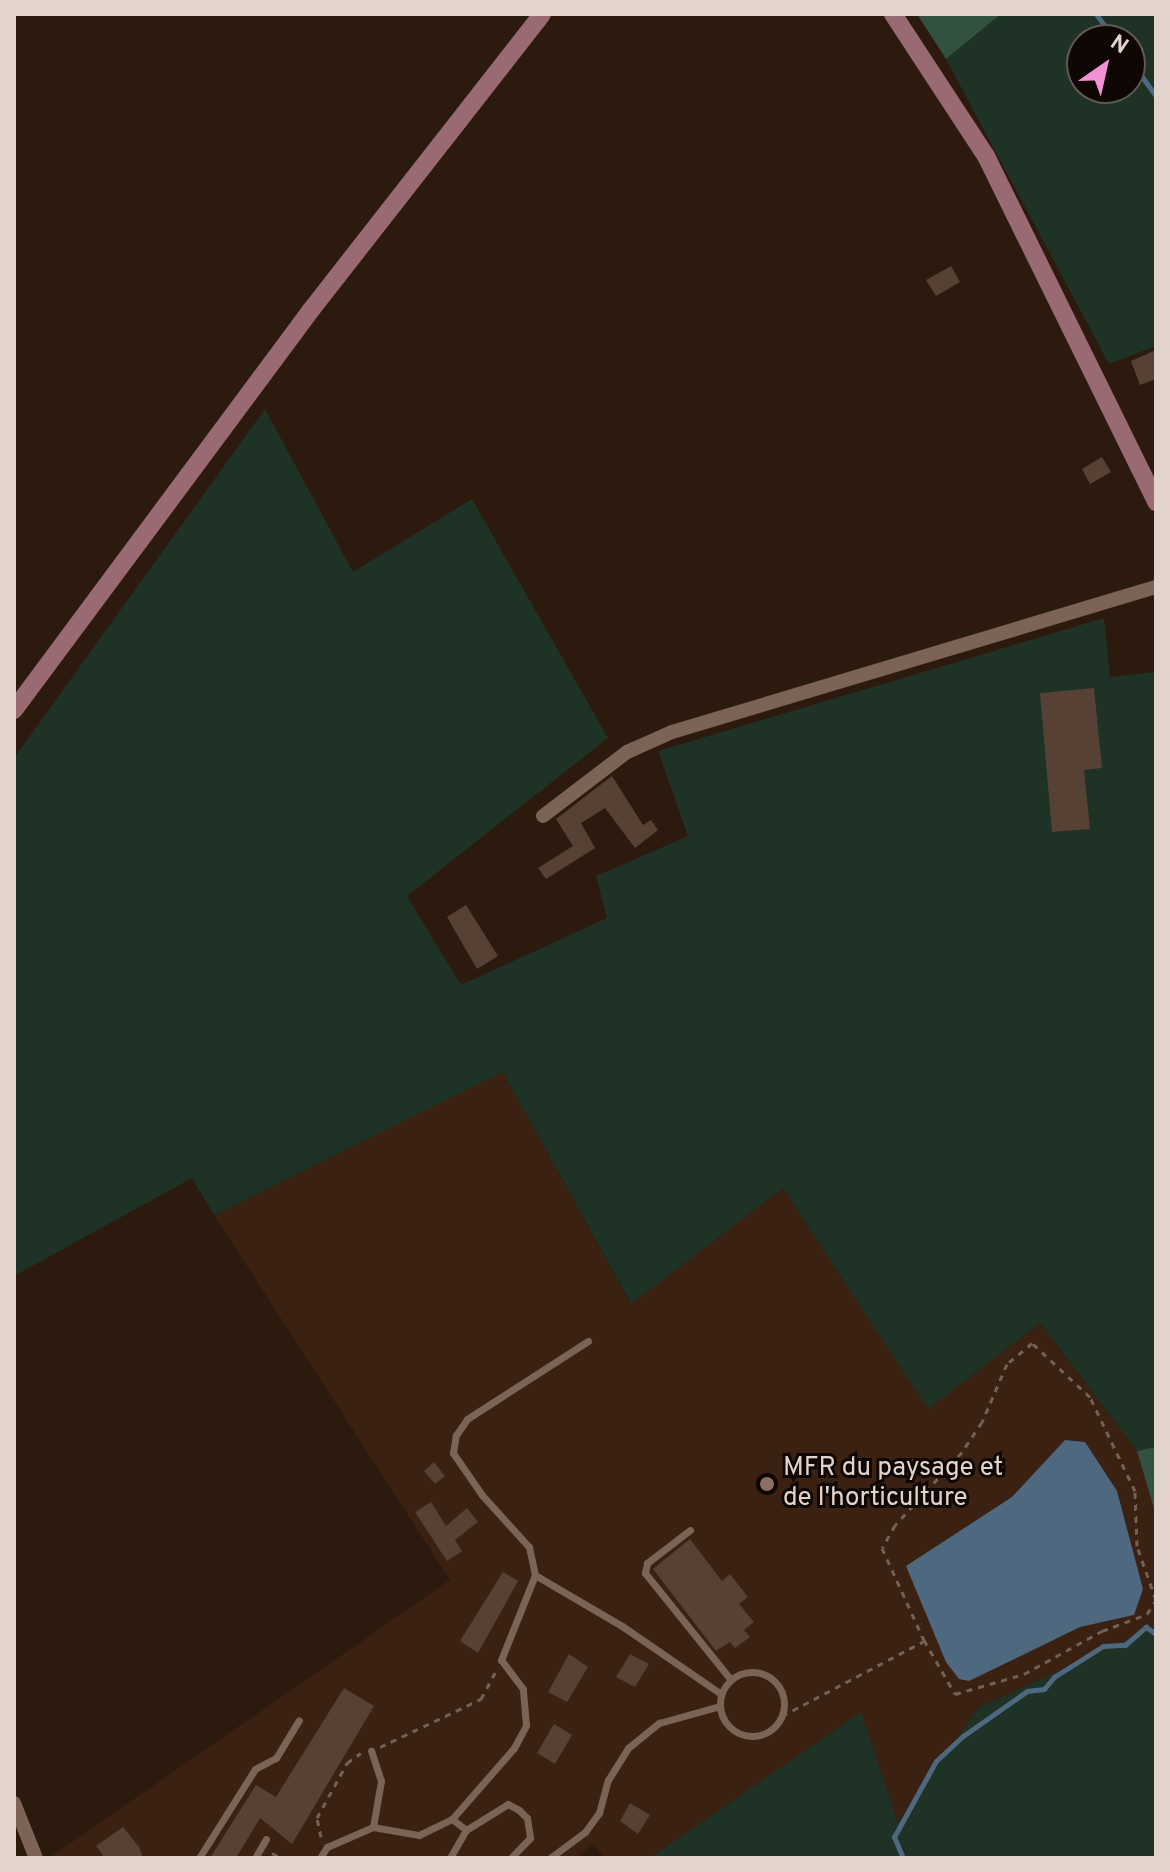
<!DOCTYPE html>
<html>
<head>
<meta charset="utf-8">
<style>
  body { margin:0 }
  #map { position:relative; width:1170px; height:1872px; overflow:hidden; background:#2d1a0e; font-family:Overpass,sans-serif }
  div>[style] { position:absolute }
  .built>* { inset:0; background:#3a2111 }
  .green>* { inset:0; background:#1e3225 }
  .forest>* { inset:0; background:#32513e }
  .water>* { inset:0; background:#4e6880 }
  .stream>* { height:5px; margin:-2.5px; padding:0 2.5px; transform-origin:2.5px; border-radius:2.5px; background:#4e6880 }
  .building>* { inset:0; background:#574134 }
  .path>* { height:3px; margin-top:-1.5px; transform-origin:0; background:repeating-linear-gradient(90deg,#726156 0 6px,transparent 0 12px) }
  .lane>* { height:7px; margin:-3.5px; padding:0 3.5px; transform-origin:3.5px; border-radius:3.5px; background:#7b6356 }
  .lane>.ring { margin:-3.5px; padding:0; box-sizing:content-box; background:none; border:7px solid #7b6356; border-radius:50% }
  .street>* { height:14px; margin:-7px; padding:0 7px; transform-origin:7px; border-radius:7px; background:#7b6356 }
  .secondary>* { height:18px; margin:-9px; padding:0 9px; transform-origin:9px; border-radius:9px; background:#996a72 }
  .dots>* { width:22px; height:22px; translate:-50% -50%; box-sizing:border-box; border:4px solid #0f0704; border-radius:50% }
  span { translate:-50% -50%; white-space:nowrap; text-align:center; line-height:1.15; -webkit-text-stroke:6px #0f0704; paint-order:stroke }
  .poi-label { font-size:26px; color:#e2d4cc }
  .left { translate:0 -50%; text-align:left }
  .frame { position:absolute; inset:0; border:16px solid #e2d4cc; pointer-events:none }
  .north { position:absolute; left:1066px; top:24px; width:80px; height:80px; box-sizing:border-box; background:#0f0704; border:2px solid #635954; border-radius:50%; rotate:34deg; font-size:22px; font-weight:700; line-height:32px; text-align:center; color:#e2d4cc }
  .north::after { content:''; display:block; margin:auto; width:28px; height:36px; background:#f391d5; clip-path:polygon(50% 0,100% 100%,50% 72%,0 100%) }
</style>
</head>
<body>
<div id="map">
  <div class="built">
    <div style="clip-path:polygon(503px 1072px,630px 1303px,783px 1188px,928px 1408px,1040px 1323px,1137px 1451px,1156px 1516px,1156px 1626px,978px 1708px,897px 1824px,861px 1713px,650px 1858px,604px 1858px,594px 1844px,575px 1858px,49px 1858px,450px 1580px,214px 1215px)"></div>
  </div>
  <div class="green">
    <div style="clip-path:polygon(evenodd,1001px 14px,1156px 14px,1156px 346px,1109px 364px,946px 59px,1001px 14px,1082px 40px,1130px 40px,1130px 88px,1082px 88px,1082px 40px)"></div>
    <div style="clip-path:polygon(265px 409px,353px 572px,472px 499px,608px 738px,407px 896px,461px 985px,607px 918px,596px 876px,688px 836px,658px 751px,1104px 618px,1110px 677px,1156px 672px,1156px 1447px,1137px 1451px,1040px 1323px,928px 1409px,783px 1188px,631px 1304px,503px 1072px,214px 1215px,192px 1178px,14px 1276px,14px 758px)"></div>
    <div style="clip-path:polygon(1156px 1626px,1156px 1858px,650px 1858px,861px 1712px,898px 1823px,978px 1708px)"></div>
  </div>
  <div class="forest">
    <div style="clip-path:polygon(917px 14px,1001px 14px,946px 59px)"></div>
    <div style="clip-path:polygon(1156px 1447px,1156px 1516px,1137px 1451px)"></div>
  </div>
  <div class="water">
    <div style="clip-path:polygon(1065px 1440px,1085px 1442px,1117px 1491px,1143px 1589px,1134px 1615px,1080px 1627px,969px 1681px,959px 1679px,946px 1662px,906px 1566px,1012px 1497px)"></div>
  </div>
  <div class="stream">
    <div style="left:1096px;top:14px;width:32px;rotate:54deg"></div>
    <div style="left:1130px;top:60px;width:44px;rotate:54.2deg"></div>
    <div style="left:1156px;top:972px;width:12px;rotate:90deg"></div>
    <div style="left:903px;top:1858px;width:23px;rotate:-113deg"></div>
    <div style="left:894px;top:1837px;width:87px;rotate:-61.1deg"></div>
    <div style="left:936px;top:1761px;width:37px;rotate:-43deg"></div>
    <div style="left:963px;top:1736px;width:78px;rotate:-35.1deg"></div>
    <div style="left:1027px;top:1691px;width:17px;rotate:-7deg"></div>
    <div style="left:1044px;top:1689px;width:16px;rotate:-50deg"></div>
    <div style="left:1054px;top:1677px;width:58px;rotate:-32.3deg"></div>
    <div style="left:1103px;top:1646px;width:22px;rotate:-3deg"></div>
    <div style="left:1125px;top:1645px;width:28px;rotate:-41deg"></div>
    <div style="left:1146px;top:1627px;width:12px;rotate:35deg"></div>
  </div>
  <div class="building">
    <div style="clip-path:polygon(951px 266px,960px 282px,936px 296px,926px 280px)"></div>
    <div style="clip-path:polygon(1156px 350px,1156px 379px,1140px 385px,1131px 361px)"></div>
    <div style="clip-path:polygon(1102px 457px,1111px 472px,1090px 484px,1082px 469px)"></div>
    <div style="clip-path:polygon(1094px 688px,1102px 768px,1084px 770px,1090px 829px,1052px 832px,1040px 693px)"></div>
    <div style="clip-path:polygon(612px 776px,643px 825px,651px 820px,658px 830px,635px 848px,605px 808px,581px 823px,595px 848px,546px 879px,538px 868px,573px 846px,556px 819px)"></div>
    <div style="clip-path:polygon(466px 905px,498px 956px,477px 969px,447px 917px)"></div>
    <div style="clip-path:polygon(434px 1462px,445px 1476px,435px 1484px,424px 1471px)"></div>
    <div style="clip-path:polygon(431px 1502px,446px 1526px,467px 1508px,478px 1522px,455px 1540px,462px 1551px,447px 1561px,415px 1512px)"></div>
    <div style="clip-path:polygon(690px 1539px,722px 1581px,730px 1574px,748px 1597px,739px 1604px,754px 1622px,744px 1630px,750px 1637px,735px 1648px,730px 1642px,716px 1651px,653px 1569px)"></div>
    <div style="clip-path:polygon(503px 1572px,518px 1581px,478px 1653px,460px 1641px)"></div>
    <div style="clip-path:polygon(569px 1654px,588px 1667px,567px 1702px,548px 1692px)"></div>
    <div style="clip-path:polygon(630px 1654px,649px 1664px,635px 1687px,616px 1677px)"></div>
    <div style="clip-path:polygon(344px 1688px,374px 1706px,292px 1844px,260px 1818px,236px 1858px,210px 1858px,256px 1785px,276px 1797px)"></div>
    <div style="clip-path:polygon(554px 1724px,572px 1735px,555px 1764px,537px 1753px)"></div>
    <div style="clip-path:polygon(630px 1803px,650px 1815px,638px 1834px,620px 1821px)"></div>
    <div style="clip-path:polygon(123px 1827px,139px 1847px,143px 1858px,105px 1858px,96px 1846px)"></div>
  </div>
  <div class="path">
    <div style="left:1156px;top:1600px;width:57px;rotate:-109.4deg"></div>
    <div style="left:1137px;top:1546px;width:55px;rotate:-92.1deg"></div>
    <div style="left:1135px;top:1491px;width:104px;rotate:-115.6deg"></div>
    <div style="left:1090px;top:1397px;width:79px;rotate:-137deg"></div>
    <div style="left:1032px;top:1343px;width:33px;rotate:140deg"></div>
    <div style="left:1007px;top:1364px;width:63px;rotate:113.3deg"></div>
    <div style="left:982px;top:1422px;width:36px;rotate:124deg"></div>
    <div style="left:962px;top:1452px;width:99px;rotate:132.5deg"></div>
    <div style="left:895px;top:1525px;width:26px;rotate:119deg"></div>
    <div style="left:882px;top:1548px;width:101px;rotate:65.5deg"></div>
    <div style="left:924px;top:1640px;width:62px;rotate:60.1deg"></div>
    <div style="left:955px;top:1694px;width:72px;rotate:-16.2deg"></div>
    <div style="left:1024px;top:1674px;width:89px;rotate:-28.9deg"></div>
    <div style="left:1102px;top:1631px;width:48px;rotate:-20.7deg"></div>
    <div style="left:1147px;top:1614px;width:17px;rotate:-57deg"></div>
    <div style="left:782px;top:1716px;width:161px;rotate:-27.8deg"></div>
    <div style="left:380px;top:1747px;width:112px;rotate:-25.4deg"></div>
    <div style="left:481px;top:1699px;width:32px;rotate:-62deg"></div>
    <div style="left:321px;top:1837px;width:19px;rotate:-102deg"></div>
    <div style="left:317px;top:1818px;width:63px;rotate:-61.4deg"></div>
    <div style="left:347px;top:1763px;width:17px;rotate:-36deg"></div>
    <div style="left:272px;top:1853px;width:10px;rotate:29deg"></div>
  </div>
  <div class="lane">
    <div style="left:690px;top:1530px;width:54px;rotate:142.5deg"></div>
    <div style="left:647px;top:1563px;width:10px;rotate:101deg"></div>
    <div style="left:645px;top:1573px;width:137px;rotate:51.2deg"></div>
    <div style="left:535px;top:1575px;width:101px;rotate:30.4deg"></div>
    <div style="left:622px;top:1626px;width:120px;rotate:34.5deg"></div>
    <div class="ring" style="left:720px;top:1672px;width:57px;height:57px"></div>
    <div style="left:452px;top:1819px;width:94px;rotate:-48.9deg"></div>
    <div style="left:514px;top:1748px;width:26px;rotate:-62deg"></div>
    <div style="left:526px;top:1725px;width:36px;rotate:-95deg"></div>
    <div style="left:523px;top:1689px;width:36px;rotate:-127deg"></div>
    <div style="left:501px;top:1660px;width:92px;rotate:-68.2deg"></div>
    <div style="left:535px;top:1575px;width:29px;rotate:-102deg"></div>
    <div style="left:529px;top:1547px;width:70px;rotate:-132.1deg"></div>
    <div style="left:482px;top:1495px;width:51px;rotate:-124.6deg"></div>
    <div style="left:453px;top:1453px;width:18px;rotate:-81deg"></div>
    <div style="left:456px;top:1435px;width:19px;rotate:-55deg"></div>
    <div style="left:467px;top:1419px;width:144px;rotate:-32.8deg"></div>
    <div style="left:373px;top:1827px;width:47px;rotate:9.9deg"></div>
    <div style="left:419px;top:1835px;width:37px;rotate:-26deg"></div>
    <div style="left:452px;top:1819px;width:18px;rotate:38deg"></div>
    <div style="left:466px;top:1830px;width:32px;rotate:120deg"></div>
    <div style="left:466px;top:1830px;width:49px;rotate:-31.8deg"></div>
    <div style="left:508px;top:1804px;width:13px;rotate:29deg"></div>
    <div style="left:519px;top:1810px;width:11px;rotate:45deg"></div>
    <div style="left:527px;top:1818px;width:20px;rotate:81deg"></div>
    <div style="left:530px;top:1838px;width:28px;rotate:134deg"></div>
    <div style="left:199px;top:1858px;width:105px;rotate:-57.8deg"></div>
    <div style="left:255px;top:1769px;width:24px;rotate:-28deg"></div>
    <div style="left:276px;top:1758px;width:44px;rotate:-58.8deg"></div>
    <div style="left:255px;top:1858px;width:22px;rotate:-60deg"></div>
    <div style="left:320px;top:1858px;width:13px;rotate:-58deg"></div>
    <div style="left:327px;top:1847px;width:50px;rotate:-23.5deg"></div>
    <div style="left:373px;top:1827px;width:47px;rotate:-80.1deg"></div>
    <div style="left:381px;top:1781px;width:32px;rotate:-108deg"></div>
    <div style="left:550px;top:1858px;width:44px;rotate:-36.6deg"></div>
    <div style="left:585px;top:1832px;width:24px;rotate:-54deg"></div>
    <div style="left:599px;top:1813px;width:34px;rotate:-75deg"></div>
    <div style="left:608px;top:1780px;width:38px;rotate:-58deg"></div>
    <div style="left:628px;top:1748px;width:40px;rotate:-39deg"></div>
    <div style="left:659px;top:1723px;width:63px;rotate:-15.6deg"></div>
  </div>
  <div class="street">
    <div style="left:543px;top:816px;width:106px;rotate:-37.3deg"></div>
    <div style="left:627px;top:752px;width:49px;rotate:-24deg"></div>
    <div style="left:672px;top:732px;width:505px;rotate:-16.68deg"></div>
    <div style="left:14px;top:1803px;width:59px;rotate:68.2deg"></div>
  </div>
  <div class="secondary">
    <div style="left:893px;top:14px;width:170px;rotate:56.8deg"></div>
    <div style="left:986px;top:156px;width:386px;rotate:63.8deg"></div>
    <div style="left:14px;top:710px;width:498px;rotate:-53.4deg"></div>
    <div style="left:311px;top:310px;width:375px;rotate:-52deg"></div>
  </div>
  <div class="dots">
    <div style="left:767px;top:1484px;background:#8d6e63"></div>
  </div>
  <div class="poi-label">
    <span class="left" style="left:783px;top:1484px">MFR du paysage et<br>de l'horticulture</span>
  </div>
  <div class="frame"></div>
  <div class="north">N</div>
</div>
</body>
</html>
